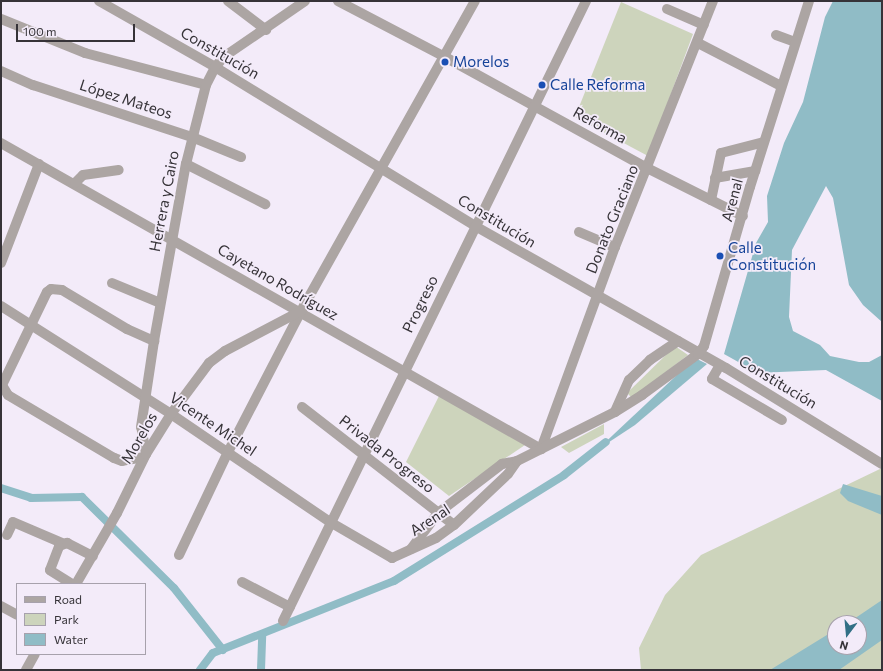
<!DOCTYPE html>
<html>
<head>
<meta charset="utf-8">
<style>
  body { margin:0 }
  #map { position:relative; width:883px; height:671px; overflow:hidden; background:#f3ebf9; font-family:Commissioner,sans-serif }
  div>[style] { position:absolute }
  .green>* { inset:0; background:#cdd4bc }
  .water>* { inset:0; background:#90bcc6 }
  .canal>* { height:8px; margin:-4px; padding:0 4px; transform-origin:4px; border-radius:4px; background:#90bcc6 }
  .minor>* { height:10px; margin:-5px; padding:0 5px; transform-origin:5px; border-radius:5px; background:#aca5a3 }
  .dots>* { width:11px; height:11px; translate:-50% -50%; box-sizing:border-box; border:2px solid #f3ebf9; border-radius:50% }
  span { translate:-50% -50%; white-space:nowrap; text-align:center; line-height:1.15; -webkit-text-stroke:3.5px #f3ebf9; paint-order:stroke }
  .street-label { font-size:15px; color:#363338 }
  .transit-label { font-size:15px; color:#164399 }
  .left { translate:0 -50%; text-align:left }
  .frame { position:absolute; inset:0; border:2px solid #363338; pointer-events:none }
  .legend { position:absolute; left:16px; top:583px; width:130px; height:72px; box-sizing:border-box; background:#f3ebf9; border:1px solid #a7a1ac; margin:0; padding:5px 7px; list-style:none; font-size:12px; color:#363338 }
  .legend li { display:flex; align-items:center; gap:8px; height:20px }
  .legend b { width:20px; border:1px solid #a7a1ac }
  .north { position:absolute; left:827px; top:615px; width:40px; height:40px; box-sizing:border-box; background:#f3ebf9; border:1px solid #a7a1ac; border-radius:50%; rotate:196deg; font-size:11px; font-weight:700; line-height:16px; text-align:center; color:#363338 }
  .north::after { content:''; display:block; margin:auto; width:14px; height:18px; background:#327086; clip-path:polygon(50% 0,100% 100%,50% 72%,0 100%) }
  .scale { position:absolute; left:16px; top:24px; width:119px; height:18px; box-sizing:border-box; border:2px solid #363338; border-top:0; padding-left:5px; font-size:12px; line-height:14px; white-space:nowrap; color:#363338; -webkit-text-stroke:3px #f3ebf9; paint-order:stroke }
</style>
</head>
<body>
<div id="map">
  <div class="green">
    <div style="clip-path:polygon(621px 2px,693px 34px,648px 156px,575px 117px)"></div>
    <div style="clip-path:polygon(675px 346px,688px 355px,632px 398px,627px 393px)"></div>
    <div style="clip-path:polygon(439px 396px,525px 445px,449px 496px,406px 462px)"></div>
    <div style="clip-path:polygon(604px 424px,604px 434px,569px 453px,561px 447px)"></div>
    <div style="clip-path:polygon(evenodd,882px 468px,882px 670px,641px 670px,639px 648px,665px 595px,701px 555px,882px 468px,835px 623px,859px 623px,859px 647px,835px 647px,835px 623px)"></div>
  </div>
  <div class="water">
    <div style="clip-path:polygon(833px 1px,882px 1px,882px 322px,863px 305px,849px 285px,833px 198px,826px 186px,792px 250px,789px 317px,793px 331px,820px 345px,830px 356px,859px 362px,869px 362px,882px 355px,882px 401px,826px 370px,758px 373px,724px 354px,756px 243px,768px 222px,767px 196px,784px 143px,803px 102px,825px 17px)"></div>
    <div style="clip-path:polygon(695px 358px,707px 364px,635px 425px,597px 450px)"></div>
    <div style="clip-path:polygon(843px 484px,882px 496px,882px 515px,848px 501px,840px 493px)"></div>
    <div style="clip-path:polygon(882px 600px,882px 640px,839px 670px,770px 670px,835px 630px,835px 647px,859px 647px,859px 623px,848px 623px)"></div>
  </div>
  <div class="canal">
    <div style="left:1px;top:488px;width:32px;rotate:18deg"></div>
    <div style="left:31px;top:498px;width:51px;rotate:-1.1deg"></div>
    <div style="left:82px;top:497px;width:129px;rotate:44.7deg"></div>
    <div style="left:174px;top:588px;width:79px;rotate:51.7deg"></div>
    <div style="left:200px;top:670px;width:21px;rotate:-53deg"></div>
    <div style="left:213px;top:653px;width:195px;rotate:-21.7deg"></div>
    <div style="left:394px;top:581px;width:200px;rotate:-31.9deg"></div>
    <div style="left:564px;top:475px;width:53px;rotate:-38.2deg"></div>
    <div style="left:261px;top:670px;width:35px;rotate:-88deg"></div>
  </div>
  <div class="minor">
    <div style="left:99px;top:1px;width:133px;rotate:29.6deg"></div>
    <div style="left:215px;top:67px;width:305px;rotate:31.4deg"></div>
    <div style="left:475px;top:226px;width:288px;rotate:29.5deg"></div>
    <div style="left:726px;top:368px;width:183px;rotate:31.6deg"></div>
    <div style="left:228px;top:1px;width:48px;rotate:37.3deg"></div>
    <div style="left:338px;top:1px;width:121px;rotate:27.6deg"></div>
    <div style="left:445px;top:57px;width:233px;rotate:28.8deg"></div>
    <div style="left:649px;top:169px;width:105px;rotate:26.6deg"></div>
    <div style="left:667px;top:9px;width:40px;rotate:23.4deg"></div>
    <div style="left:1px;top:19px;width:91px;rotate:22deg"></div>
    <div style="left:85px;top:53px;width:125px;rotate:14.8deg"></div>
    <div style="left:776px;top:35px;width:20px;rotate:20deg"></div>
    <div style="left:698px;top:43px;width:93px;rotate:27.4deg"></div>
    <div style="left:1px;top:71px;width:35px;rotate:24deg"></div>
    <div style="left:33px;top:85px;width:167px;rotate:18.1deg"></div>
    <div style="left:192px;top:137px;width:53px;rotate:22.2deg"></div>
    <div style="left:1px;top:143px;width:621px;rotate:29.54deg"></div>
    <div style="left:541px;top:449px;width:215px;rotate:-69.9deg"></div>
    <div style="left:615px;top:247px;width:265px;rotate:-68.3deg"></div>
    <div style="left:186px;top:164px;width:89px;rotate:26.9deg"></div>
    <div style="left:715px;top:178px;width:41px;rotate:-9.9deg"></div>
    <div style="left:75px;top:183px;width:11px;rotate:-45deg"></div>
    <div style="left:83px;top:175px;width:36px;rotate:-8deg"></div>
    <div style="left:711px;top:200px;width:48px;rotate:-78deg"></div>
    <div style="left:721px;top:153px;width:44px;rotate:-14.3deg"></div>
    <div style="left:579px;top:232px;width:39px;rotate:23deg"></div>
    <div style="left:1px;top:263px;width:106px;rotate:-69deg"></div>
    <div style="left:112px;top:283px;width:52px;rotate:22.6deg"></div>
    <div style="left:1px;top:306px;width:201px;rotate:32.4deg"></div>
    <div style="left:171px;top:414px;width:192px;rotate:34.2deg"></div>
    <div style="left:330px;top:522px;width:72px;rotate:30.1deg"></div>
    <div style="left:392px;top:558px;width:48px;rotate:-24.4deg"></div>
    <div style="left:436px;top:538px;width:22px;rotate:-36deg"></div>
    <div style="left:454px;top:525px;width:74px;rotate:-43.4deg"></div>
    <div style="left:508px;top:474px;width:16px;rotate:-55deg"></div>
    <div style="left:678px;top:341px;width:34px;rotate:146deg"></div>
    <div style="left:650px;top:360px;width:29px;rotate:136deg"></div>
    <div style="left:629px;top:380px;width:35px;rotate:114deg"></div>
    <div style="left:615px;top:412px;width:32px;rotate:-32deg"></div>
    <div style="left:642px;top:395px;width:69px;rotate:-36.2deg"></div>
    <div style="left:698px;top:354px;width:10px;rotate:-53deg"></div>
    <div style="left:704px;top:346px;width:166px;rotate:-73.9deg"></div>
    <div style="left:750px;top:187px;width:195px;rotate:-72.4deg"></div>
    <div style="left:720px;top:365px;width:16px;rotate:120deg"></div>
    <div style="left:712px;top:379px;width:81px;rotate:30.4deg"></div>
    <div style="left:302px;top:407px;width:192px;rotate:37.8deg"></div>
    <div style="left:146px;top:454px;width:27px;rotate:-100deg"></div>
    <div style="left:141px;top:427px;width:87px;rotate:-81.4deg"></div>
    <div style="left:154px;top:341px;width:180px;rotate:-79.8deg"></div>
    <div style="left:186px;top:164px;width:81px;rotate:-75.8deg"></div>
    <div style="left:206px;top:85px;width:20px;rotate:-63deg"></div>
    <div style="left:215px;top:67px;width:15px;rotate:-48deg"></div>
    <div style="left:225px;top:56px;width:97px;rotate:-34.5deg"></div>
    <div style="left:144px;top:457px;width:22px;rotate:170deg"></div>
    <div style="left:122px;top:461px;width:9px;rotate:-159deg"></div>
    <div style="left:114px;top:458px;width:123px;rotate:-149.3deg"></div>
    <div style="left:8px;top:395px;width:12px;rotate:-121deg"></div>
    <div style="left:2px;top:385px;width:103px;rotate:-64.2deg"></div>
    <div style="left:47px;top:292px;width:5px;rotate:-37deg"></div>
    <div style="left:51px;top:289px;width:11px;rotate:5deg"></div>
    <div style="left:62px;top:290px;width:76px;rotate:31deg"></div>
    <div style="left:127px;top:329px;width:30px;rotate:24deg"></div>
    <div style="left:7px;top:535px;width:14px;rotate:-65deg"></div>
    <div style="left:13px;top:522px;width:53px;rotate:23.2deg"></div>
    <div style="left:411px;top:549px;width:45px;rotate:-53.1deg"></div>
    <div style="left:438px;top:513px;width:81px;rotate:-37.4deg"></div>
    <div style="left:502px;top:464px;width:15px;rotate:-11deg"></div>
    <div style="left:517px;top:461px;width:110px;rotate:-26.6deg"></div>
    <div style="left:179px;top:555px;width:114px;rotate:-64.6deg"></div>
    <div style="left:228px;top:452px;width:159px;rotate:-62.6deg"></div>
    <div style="left:301px;top:311px;width:355px;rotate:-60.7deg"></div>
    <div style="left:242px;top:582px;width:54px;rotate:27.5deg"></div>
    <div style="left:72px;top:584px;width:26px;rotate:-148deg"></div>
    <div style="left:50px;top:570px;width:26px;rotate:-69deg"></div>
    <div style="left:59px;top:546px;width:9px;rotate:-21deg"></div>
    <div style="left:67px;top:543px;width:29px;rotate:27deg"></div>
    <div style="left:76px;top:584px;width:82px;rotate:-60deg"></div>
    <div style="left:117px;top:513px;width:66px;rotate:-63.8deg"></div>
    <div style="left:146px;top:454px;width:47px;rotate:-58deg"></div>
    <div style="left:171px;top:414px;width:64px;rotate:-53.3deg"></div>
    <div style="left:209px;top:363px;width:20px;rotate:-37deg"></div>
    <div style="left:225px;top:351px;width:86px;rotate:-27.8deg"></div>
    <div style="left:1px;top:606px;width:18px;rotate:29deg"></div>
    <div style="left:283px;top:621px;width:690px;rotate:-63.95deg"></div>
    <div style="left:26px;top:670px;width:18px;rotate:-61deg"></div>
  </div>
  <div class="dots">
    <div style="left:445px;top:62px;background:#1a4fb4"></div>
    <div style="left:542px;top:85px;background:#1a4fb4"></div>
    <div style="left:720px;top:256px;background:#1a4fb4"></div>
  </div>
  <div class="street-label">
    <span style="left:220px;top:53px;rotate:30deg">Constitución</span>
    <span style="left:126px;top:99px;rotate:18deg">López Mateos</span>
    <span style="left:600px;top:125px;rotate:29deg">Reforma</span>
    <span style="left:732px;top:200px;rotate:-75deg">Arenal</span>
    <span style="left:164px;top:201px;rotate:-79deg">Herrera y Cairo</span>
    <span style="left:612px;top:219px;rotate:-68deg">Donato Graciano</span>
    <span style="left:497px;top:221px;rotate:31deg">Constitución</span>
    <span style="left:278px;top:282px;rotate:30deg">Cayetano Rodríguez</span>
    <span style="left:420px;top:304px;rotate:-64deg">Progreso</span>
    <span style="left:778px;top:382px;rotate:31deg">Constitución</span>
    <span style="left:213px;top:424px;rotate:34deg">Vicente Michel</span>
    <span style="left:139px;top:438px;rotate:-60deg">Morelos</span>
    <span style="left:387px;top:454px;rotate:38deg">Privada Progreso</span>
    <span style="left:430px;top:520px;rotate:-33deg">Arenal</span>
  </div>
  <div class="transit-label">
    <span class="left" style="left:453px;top:62px">Morelos</span>
    <span class="left" style="left:550px;top:85px">Calle Reforma</span>
    <span class="left" style="left:728px;top:256px">Calle<br>Constitución</span>
  </div>
  <div class="frame"></div>
  <ul class="legend">
  <li><b style="height:5px;background:#aca5a3"></b>Road</li>
  <li><b style="height:11px;background:#cdd4bc"></b>Park</li>
  <li><b style="height:11px;background:#90bcc6"></b>Water</li>
  </ul>
  <div class="north">N</div>
  <div class="scale">100 m</div>
</div>
</body>
</html>
